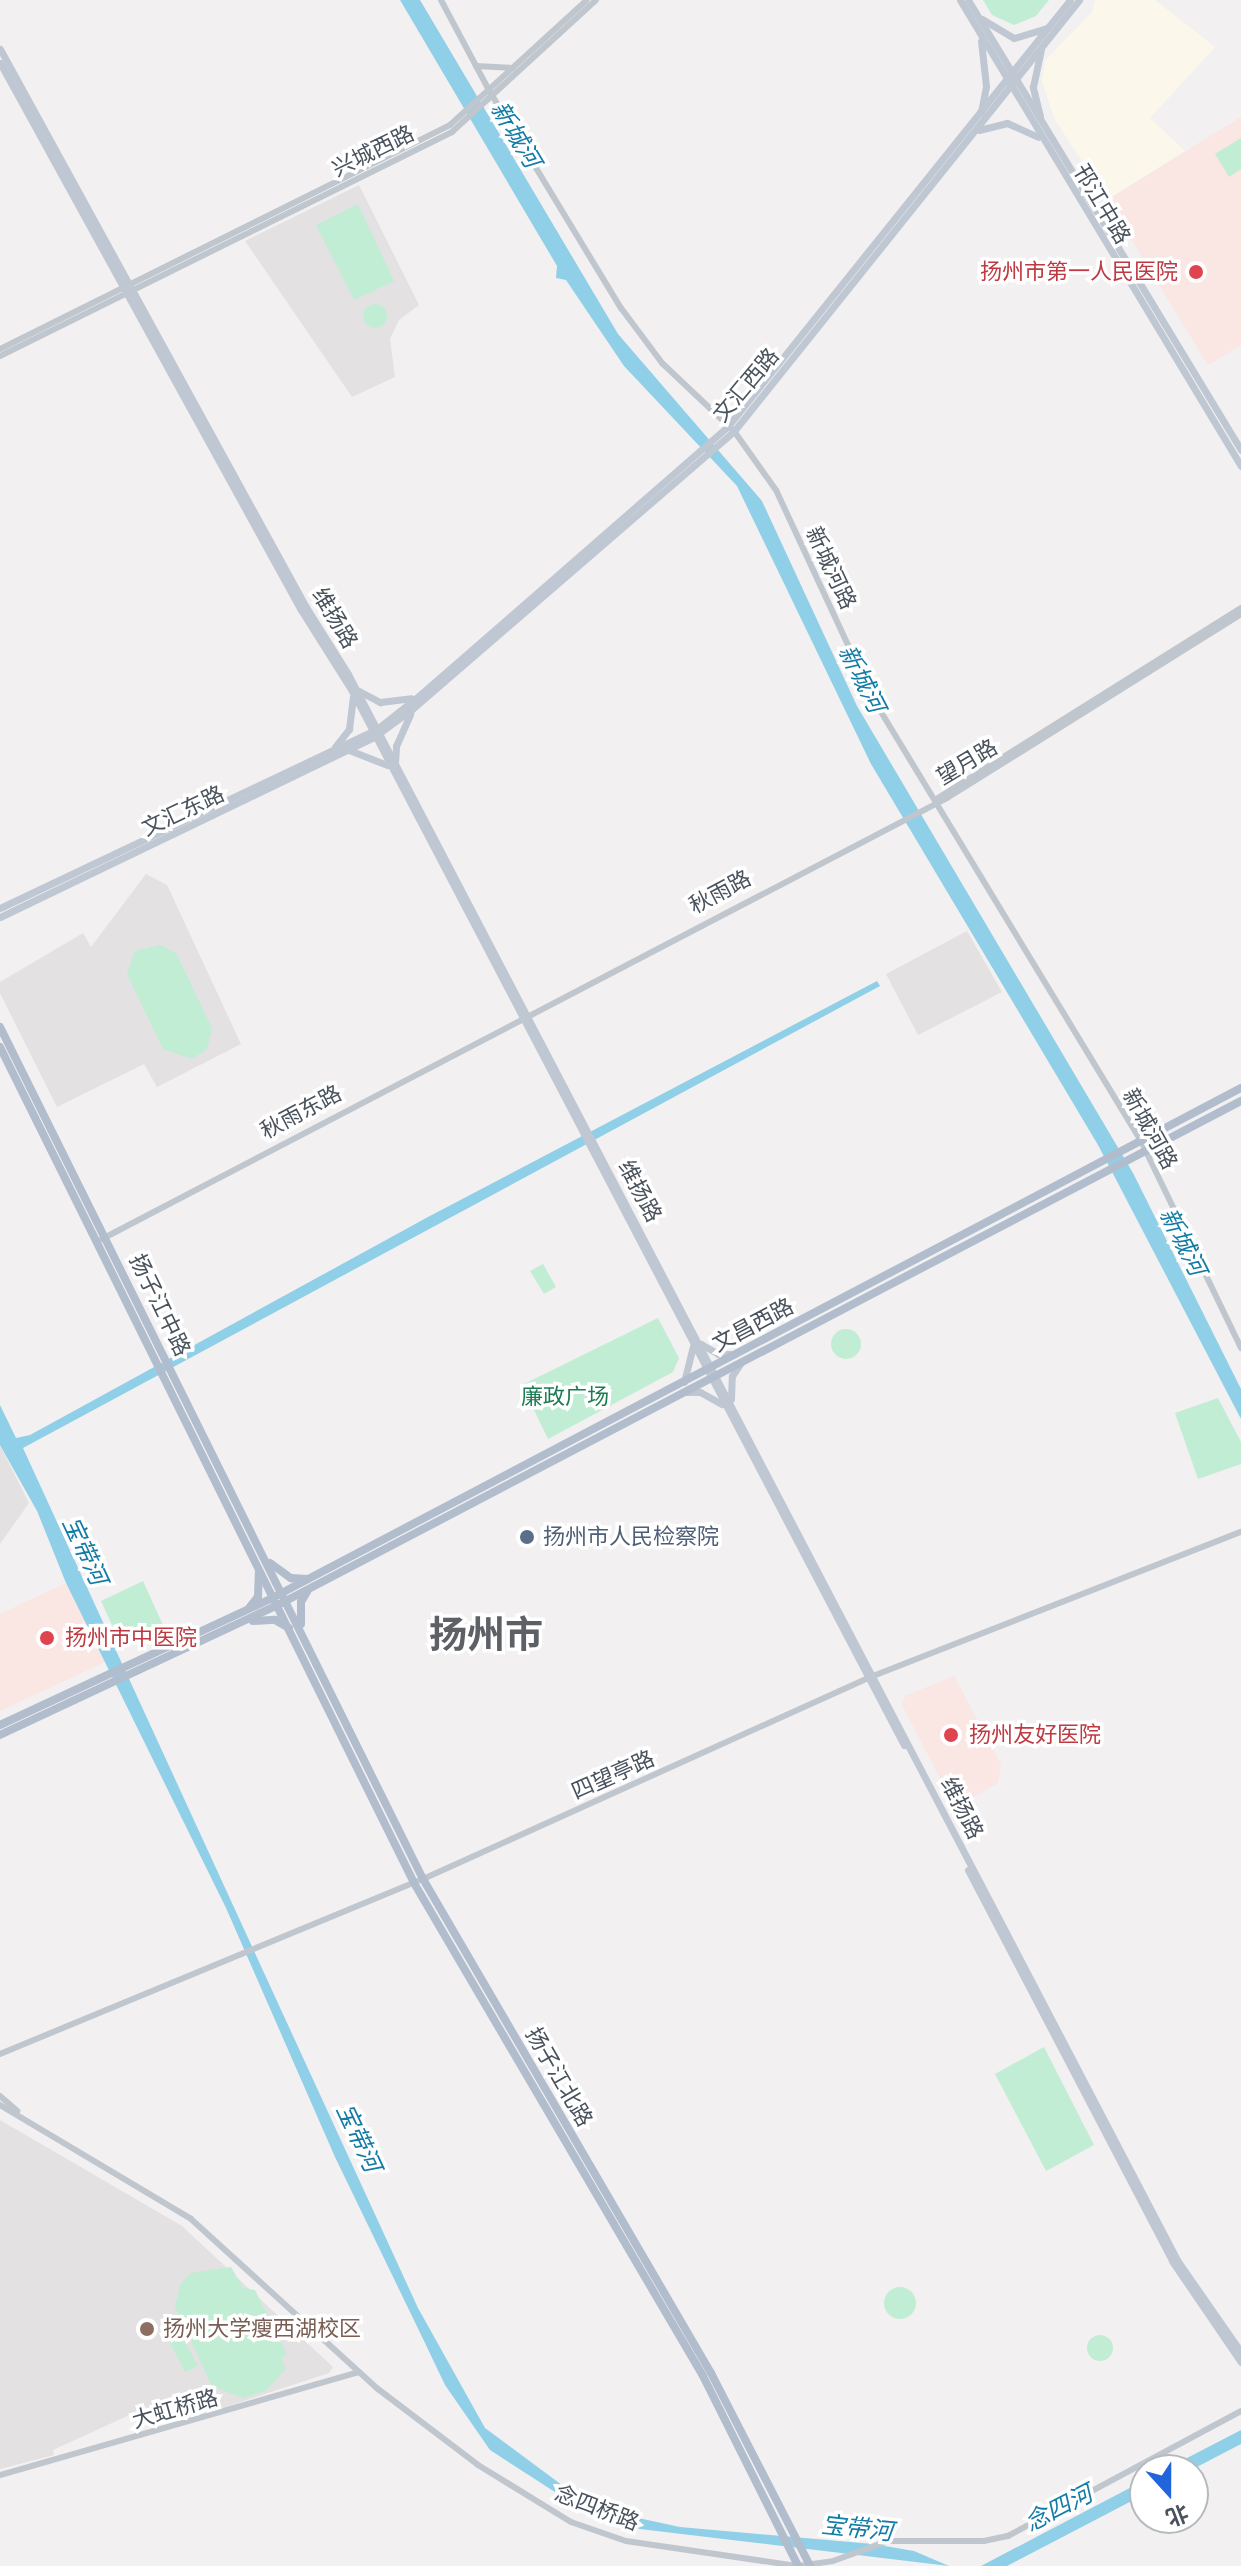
<!DOCTYPE html>
<html>
<head>
<meta charset="utf-8">
<style>
  body { margin:0 }
  #map { position:relative; width:1241px; height:2566px; overflow:hidden; background:#f2f0f0; font-family:Rubik,"Noto Sans SC",sans-serif }
  div>[style] { position:absolute }
  .commercial>* { inset:0; background:#fbf8eb }
  .education>* { inset:0; background:#e3e1e2 }
  .medical>* { inset:0; background:#fae6e2 }
  .green>* { inset:0; background:#c1edd5 }
  .round { border-radius:50% }
  .water>* { inset:0; background:#90cfe8 }
  .tertiary>* { height:6px; margin:-3px; padding:0 3px; transform-origin:3px; border-radius:3px; background:#bfc6ce }
  .secondary>* { height:7px; margin:-3.5px; padding:0 3.5px; transform-origin:3.5px; border-radius:3.5px; background:#bfc7d3 }
  .primary>* { height:8px; margin:-4px; padding:0 4px; transform-origin:4px; border-radius:4px; background:#b1bdcd }
  .dots>* { width:22px; height:22px; translate:-50% -50%; box-sizing:border-box; border:4px solid #fff; border-radius:50% }
  span { translate:-50% -50%; white-space:nowrap; text-align:center; line-height:1.15; -webkit-text-stroke:7px #fff; paint-order:stroke }
  .street-label { font-size:22px; color:#49525d }
  .health-label { font-size:22px; color:#be3a42 }
  .right { translate:-100% -50%; text-align:right }
  .left { translate:0 -50%; text-align:left }
  .park-label { font-size:22px; color:#1b7c53 }
  .service-label { font-size:22px; color:#4e5e75 }
  .education-label { font-size:22px; color:#785e54 }
  .water-label { font-size:24px; color:#137ca6; font-style:italic }
  .town-label { font-size:38px; color:#5d6065; font-weight:700 }
  .north { position:absolute; left:1129px; top:2454px; width:80px; height:80px; box-sizing:border-box; background:#fff; border:2px solid #b6babe; border-radius:50%; rotate:159deg; font-size:22px; font-weight:700; line-height:32px; text-align:center; color:#49525d }
  .north::after { content:''; display:block; margin:auto; width:28px; height:36px; background:#2164db; clip-path:polygon(50% 0,100% 100%,50% 72%,0 100%) }
</style>
</head>
<body>
<div id="map">
  <div class="commercial">
    <div style="clip-path:polygon(1095px 0,1155px 0,1215px 47px,1150px 118px,1185px 151px,1107px 200px,1054px 118px,1042px 81px,1045px 61px,1092px 12px)"></div>
  </div>
  <div class="education">
    <div style="clip-path:polygon(359px 185px,419px 305px,399px 320px,390px 339px,395px 377px,352px 397px,245px 241px)"></div>
    <div style="clip-path:polygon(146px 874px,167px 885px,241px 1044px,157px 1087px,144px 1064px,57px 1107px,0 993px,0 982px,83px 933px,91px 947px)"></div>
    <div style="clip-path:polygon(967px 931px,1002px 992px,918px 1035px,886px 974px)"></div>
    <div style="clip-path:polygon(0 1445px,29px 1503px,0 1544px)"></div>
    <div style="clip-path:polygon(0 2120px,182px 2226px,333px 2367px,329px 2373px,213px 2411px,202px 2388px,150px 2412px,147px 2407px,53px 2450px,54px 2455px,0 2469px)"></div>
  </div>
  <div class="medical">
    <div style="clip-path:polygon(1241px 117px,1241px 345px,1208px 365px,1107px 200px)"></div>
    <div style="clip-path:polygon(66px 1583px,105px 1662px,0 1711px,0 1614px)"></div>
    <div style="clip-path:polygon(954px 1676px,1001px 1764px,998px 1783px,955px 1807px,902px 1705px,905px 1696px)"></div>
  </div>
  <div class="green">
    <div style="clip-path:polygon(983px 0,1049px 0,1036px 16px,1014px 25px,992px 15px)"></div>
    <div style="clip-path:polygon(1241px 138px,1241px 169px,1229px 177px,1215px 154px)"></div>
    <div style="clip-path:polygon(358px 204px,394px 281px,354px 300px,316px 225px)"></div>
    <div class="round" style="left:363px;top:304px;width:24px;height:24px"></div>
    <div style="clip-path:polygon(160px 945px,176px 953px,212px 1028px,207px 1049px,192px 1059px,163px 1049px,127px 974px,135px 951px)"></div>
    <div style="clip-path:polygon(543px 1264px,556px 1287px,544px 1294px,530px 1271px)"></div>
    <div style="clip-path:polygon(658px 1318px,679px 1358px,673px 1372px,548px 1439px,522px 1385px)"></div>
    <div class="round" style="left:831px;top:1329px;width:30px;height:30px"></div>
    <div style="clip-path:polygon(1218px 1398px,1241px 1442px,1241px 1464px,1198px 1479px,1175px 1413px)"></div>
    <div style="clip-path:polygon(143px 1581px,163px 1625px,121px 1645px,101px 1601px)"></div>
    <div style="clip-path:polygon(1044px 2047px,1094px 2145px,1046px 2171px,995px 2074px)"></div>
    <div style="clip-path:polygon(231px 2267px,243px 2288px,255px 2290px,287px 2354px,281px 2358px,286px 2369px,265px 2391px,243px 2398px,212px 2386px,175px 2307px,180px 2285px,191px 2273px)"></div>
    <div class="round" style="left:884px;top:2287px;width:32px;height:32px"></div>
    <div style="clip-path:polygon(172px 2317px,198px 2366px,185px 2372px,160px 2323px)"></div>
    <div class="round" style="left:1087px;top:2335px;width:26px;height:26px"></div>
  </div>
  <div class="water">
    <div style="clip-path:polygon(400px 0,420px 0,618px 334px,762px 501px,857px 706px,1133px 1173px,1241px 1389px,1241px 1419px,1098px 1145px,871px 764px,737px 486px,624px 366px,566px 280px,556px 278px,557px 266px)"></div>
    <div style="clip-path:polygon(877px 981px,880px 986px,23px 1448px,418px 2308px,485px 2428px,578px 2497px,638px 2518px,680px 2527px,873px 2544px,914px 2551px,949px 2566px,640px 2529px,586px 2512px,490px 2450px,445px 2385px,425px 2343px,335px 2157px,226px 1908px,66px 1583px,37px 1511px,0 1445px,0 1405px,16px 1438px,30px 1435px,428px 1217px)"></div>
    <div style="clip-path:polygon(1241px 2430px,1241px 2444px,1191px 2470px,1164px 2470px)"></div>
    <div style="clip-path:polygon(1145px 2480px,1145px 2494px,1007px 2566px,981px 2566px)"></div>
  </div>
  <div class="tertiary">
    <div style="left:441px;top:0;width:104px;rotate:62deg"></div>
    <div style="left:490px;top:92px;width:253px;rotate:58.8deg"></div>
    <div style="left:621px;top:308px;width:69px;rotate:53.3deg"></div>
    <div style="left:662px;top:363px;width:99px;rotate:43.4deg"></div>
    <div style="left:734px;top:431px;width:72px;rotate:54.6deg"></div>
    <div style="left:776px;top:490px;width:228px;rotate:65.1deg"></div>
    <div style="left:872px;top:697px;width:519px;rotate:58.79deg"></div>
    <div style="left:1141px;top:1141px;width:230px;rotate:64.2deg"></div>
    <div style="left:476px;top:66px;width:37px;rotate:3deg"></div>
    <div style="left:0;top:349px;width:503px;rotate:-26.46deg"></div>
    <div style="left:450px;top:125px;width:185px;rotate:-42.4deg"></div>
    <div style="left:0;top:356px;width:504px;rotate:-26.36deg"></div>
    <div style="left:452px;top:132px;width:195px;rotate:-42.5deg"></div>
    <div style="left:938px;top:798px;width:358px;rotate:-32.1deg"></div>
    <div style="left:102px;top:1239px;width:953px;rotate:-27.56deg"></div>
    <div style="left:947px;top:798px;width:347px;rotate:-32deg"></div>
    <div style="left:0;top:2054px;width:458px;rotate:-22.5deg"></div>
    <div style="left:423px;top:1879px;width:494px;rotate:-24.3deg"></div>
    <div style="left:873px;top:1676px;width:395px;rotate:-21.4deg"></div>
    <div style="left:0;top:2096px;width:23px;rotate:41deg"></div>
    <div style="left:0;top:2105px;width:222px;rotate:30.8deg"></div>
    <div style="left:191px;top:2219px;width:253px;rotate:42.3deg"></div>
    <div style="left:378px;top:2389px;width:126px;rotate:37.2deg"></div>
    <div style="left:478px;top:2465px;width:109px;rotate:31.5deg"></div>
    <div style="left:571px;top:2522px;width:58px;rotate:19.1deg"></div>
    <div style="left:626px;top:2541px;width:174px;rotate:8.3deg"></div>
    <div style="left:798px;top:2566px;width:35px;rotate:-8deg"></div>
    <div style="left:833px;top:2561px;width:59px;rotate:-20deg"></div>
    <div style="left:888px;top:2541px;width:96px"></div>
    <div style="left:984px;top:2541px;width:25px;rotate:-12deg"></div>
    <div style="left:1008px;top:2536px;width:264px;rotate:-28.2deg"></div>
    <div style="left:0;top:2475px;width:373px;rotate:-16deg"></div>
  </div>
  <div class="secondary">
    <div style="left:960px;top:0;width:544px;rotate:58.91deg"></div>
    <div style="left:968px;top:0;width:526px;rotate:58.76deg"></div>
    <div style="left:982px;top:19px;width:37px;rotate:31deg"></div>
    <div style="left:1014px;top:38px;width:34px;rotate:-17deg"></div>
    <div style="left:0;top:49px;width:636px;rotate:61.26deg"></div>
    <div style="left:306px;top:607px;width:79px;rotate:57.9deg"></div>
    <div style="left:348px;top:674px;width:1790px;rotate:62.4deg"></div>
    <div style="left:1177px;top:2260px;width:112px;rotate:55.2deg"></div>
    <div style="left:0;top:63px;width:624px;rotate:61.18deg"></div>
    <div style="left:301px;top:610px;width:96px;rotate:57.8deg"></div>
    <div style="left:352px;top:691px;width:1190px;rotate:62.36deg"></div>
    <div style="left:981px;top:112px;width:26px;rotate:-79deg"></div>
    <div style="left:986px;top:86px;width:45px;rotate:-96.3deg"></div>
    <div style="left:1040px;top:116px;width:30px;rotate:-104deg"></div>
    <div style="left:1033px;top:87px;width:38px;rotate:-78deg"></div>
    <div style="left:979px;top:130px;width:29px;rotate:-14deg"></div>
    <div style="left:1007px;top:123px;width:34px;rotate:24deg"></div>
    <div style="left:359px;top:691px;width:24px;rotate:28deg"></div>
    <div style="left:380px;top:702px;width:31px;rotate:-7deg"></div>
    <div style="left:335px;top:747px;width:23px;rotate:-52deg"></div>
    <div style="left:349px;top:729px;width:32px;rotate:-83deg"></div>
    <div style="left:349px;top:750px;width:41px;rotate:21.5deg"></div>
    <div style="left:395px;top:762px;width:16px;rotate:-86deg"></div>
    <div style="left:396px;top:746px;width:35px;rotate:-66deg"></div>
    <div style="left:0;top:908px;width:417px;rotate:-25.4deg"></div>
    <div style="left:377px;top:729px;width:56px;rotate:-38.5deg"></div>
    <div style="left:421px;top:694px;width:408px;rotate:-41.1deg"></div>
    <div style="left:728px;top:426px;width:546px;rotate:-51.24deg"></div>
    <div style="left:0;top:917px;width:415px;rotate:-25.7deg"></div>
    <div style="left:374px;top:737px;width:47px;rotate:-36.4deg"></div>
    <div style="left:412px;top:709px;width:425px;rotate:-40.8deg"></div>
    <div style="left:734px;top:431px;width:552px;rotate:-51.32deg"></div>
    <div style="left:701px;top:1344px;width:20px;rotate:30deg"></div>
    <div style="left:718px;top:1354px;width:16px"></div>
    <div style="left:684px;top:1382px;width:37px;rotate:-76deg"></div>
    <div style="left:686px;top:1392px;width:14px"></div>
    <div style="left:700px;top:1392px;width:25px;rotate:29deg"></div>
    <div style="left:731px;top:1399px;width:23px;rotate:-88deg"></div>
    <div style="left:732px;top:1376px;width:14px;rotate:-56deg"></div>
    <div style="left:968px;top:1870px;width:441px;rotate:62.4deg"></div>
    <div style="left:1172px;top:2261px;width:122px;rotate:55.7deg"></div>
  </div>
  <div class="primary">
    <div style="left:0;top:1027px;width:951px;rotate:63.6deg"></div>
    <div style="left:423px;top:1879px;width:572px;rotate:59.76deg"></div>
    <div style="left:711px;top:2373px;width:217px;rotate:62.8deg"></div>
    <div style="left:0;top:1047px;width:933px;rotate:63.65deg"></div>
    <div style="left:414px;top:1883px;width:571px;rotate:59.62deg"></div>
    <div style="left:703px;top:2376px;width:212px;rotate:63.4deg"></div>
    <div style="left:270px;top:1563px;width:26px;rotate:36deg"></div>
    <div style="left:291px;top:1578px;width:17px;rotate:3deg"></div>
    <div style="left:249px;top:1608px;width:14px;rotate:-51deg"></div>
    <div style="left:258px;top:1597px;width:24px;rotate:-88deg"></div>
    <div style="left:253px;top:1621px;width:22px;rotate:-3deg"></div>
    <div style="left:275px;top:1620px;width:16px;rotate:30deg"></div>
    <div style="left:301px;top:1624px;width:22px;rotate:-90deg"></div>
    <div style="left:301px;top:1602px;width:12px;rotate:-59deg"></div>
    <div style="left:0;top:1725px;width:302px;rotate:-25deg"></div>
    <div style="left:274px;top:1597px;width:1093px;rotate:-27.76deg"></div>
    <div style="left:0;top:1735px;width:307px;rotate:-25.1deg"></div>
    <div style="left:278px;top:1605px;width:1087px;rotate:-27.63deg"></div>
  </div>
  <div class="dots">
    <div style="left:1196px;top:272px;background:#e0444e"></div>
    <div style="left:527px;top:1537px;background:#5c6f8a"></div>
    <div style="left:47px;top:1638px;background:#e0444e"></div>
    <div style="left:951px;top:1735px;background:#e0444e"></div>
    <div style="left:147px;top:2329px;background:#8d6e63"></div>
  </div>
  <div class="street-label">
    <span style="left:373px;top:151px;rotate:-26deg">兴城西路</span>
    <span style="left:1102px;top:204px;rotate:59deg">邗江中路</span>
    <span style="left:746px;top:385px;rotate:-50deg">文汇西路</span>
    <span style="left:831px;top:568px;rotate:65deg">新城河路</span>
    <span style="left:335px;top:618px;rotate:59deg">维扬路</span>
    <span style="left:967px;top:762px;rotate:-31deg">望月路</span>
    <span style="left:183px;top:811px;rotate:-25deg">文汇东路</span>
    <span style="left:720px;top:892px;rotate:-28deg">秋雨路</span>
    <span style="left:301px;top:1112px;rotate:-28deg">秋雨东路</span>
    <span style="left:1150px;top:1129px;rotate:61deg">新城河路</span>
    <span style="left:640px;top:1191px;rotate:62deg">维扬路</span>
    <span style="left:160px;top:1305px;rotate:64deg">扬子江中路</span>
    <span style="left:753px;top:1325px;rotate:-28deg">文昌西路</span>
    <span style="left:613px;top:1775px;rotate:-24deg">四望亭路</span>
    <span style="left:962px;top:1808px;rotate:63deg">维扬路</span>
    <span style="left:559px;top:2077px;rotate:60deg">扬子江北路</span>
    <span style="left:175px;top:2409px;rotate:-16deg">大虹桥路</span>
    <span style="left:597px;top:2508px;rotate:21deg">念四桥路</span>
  </div>
  <div class="health-label">
    <span class="right" style="left:1178px;top:272px">扬州市第一人民医院</span>
    <span class="left" style="left:65px;top:1638px">扬州市中医院</span>
    <span class="left" style="left:969px;top:1735px">扬州友好医院</span>
  </div>
  <div class="park-label">
    <span style="left:565px;top:1397px">廉政广场</span>
  </div>
  <div class="service-label">
    <span class="left" style="left:543px;top:1537px">扬州市人民检察院</span>
  </div>
  <div class="education-label">
    <span class="left" style="left:163px;top:2329px">扬州大学瘦西湖校区</span>
  </div>
  <div class="water-label">
    <span style="left:515px;top:135px;rotate:59deg">新城河</span>
    <span style="left:861px;top:679px;rotate:63deg">新城河</span>
    <span style="left:1182px;top:1242px;rotate:63deg">新城河</span>
    <span style="left:84px;top:1551px;rotate:65deg">宝带河</span>
    <span style="left:358px;top:2138px;rotate:65deg">宝带河</span>
    <span style="left:1059px;top:2509px;rotate:-27deg">念四河</span>
    <span style="left:857px;top:2529px;rotate:6deg">宝带河</span>
  </div>
  <div class="town-label">
    <span style="left:486px;top:1636px">扬州市</span>
  </div>
  <div class="north">北</div>
</div>
</body>
</html>
